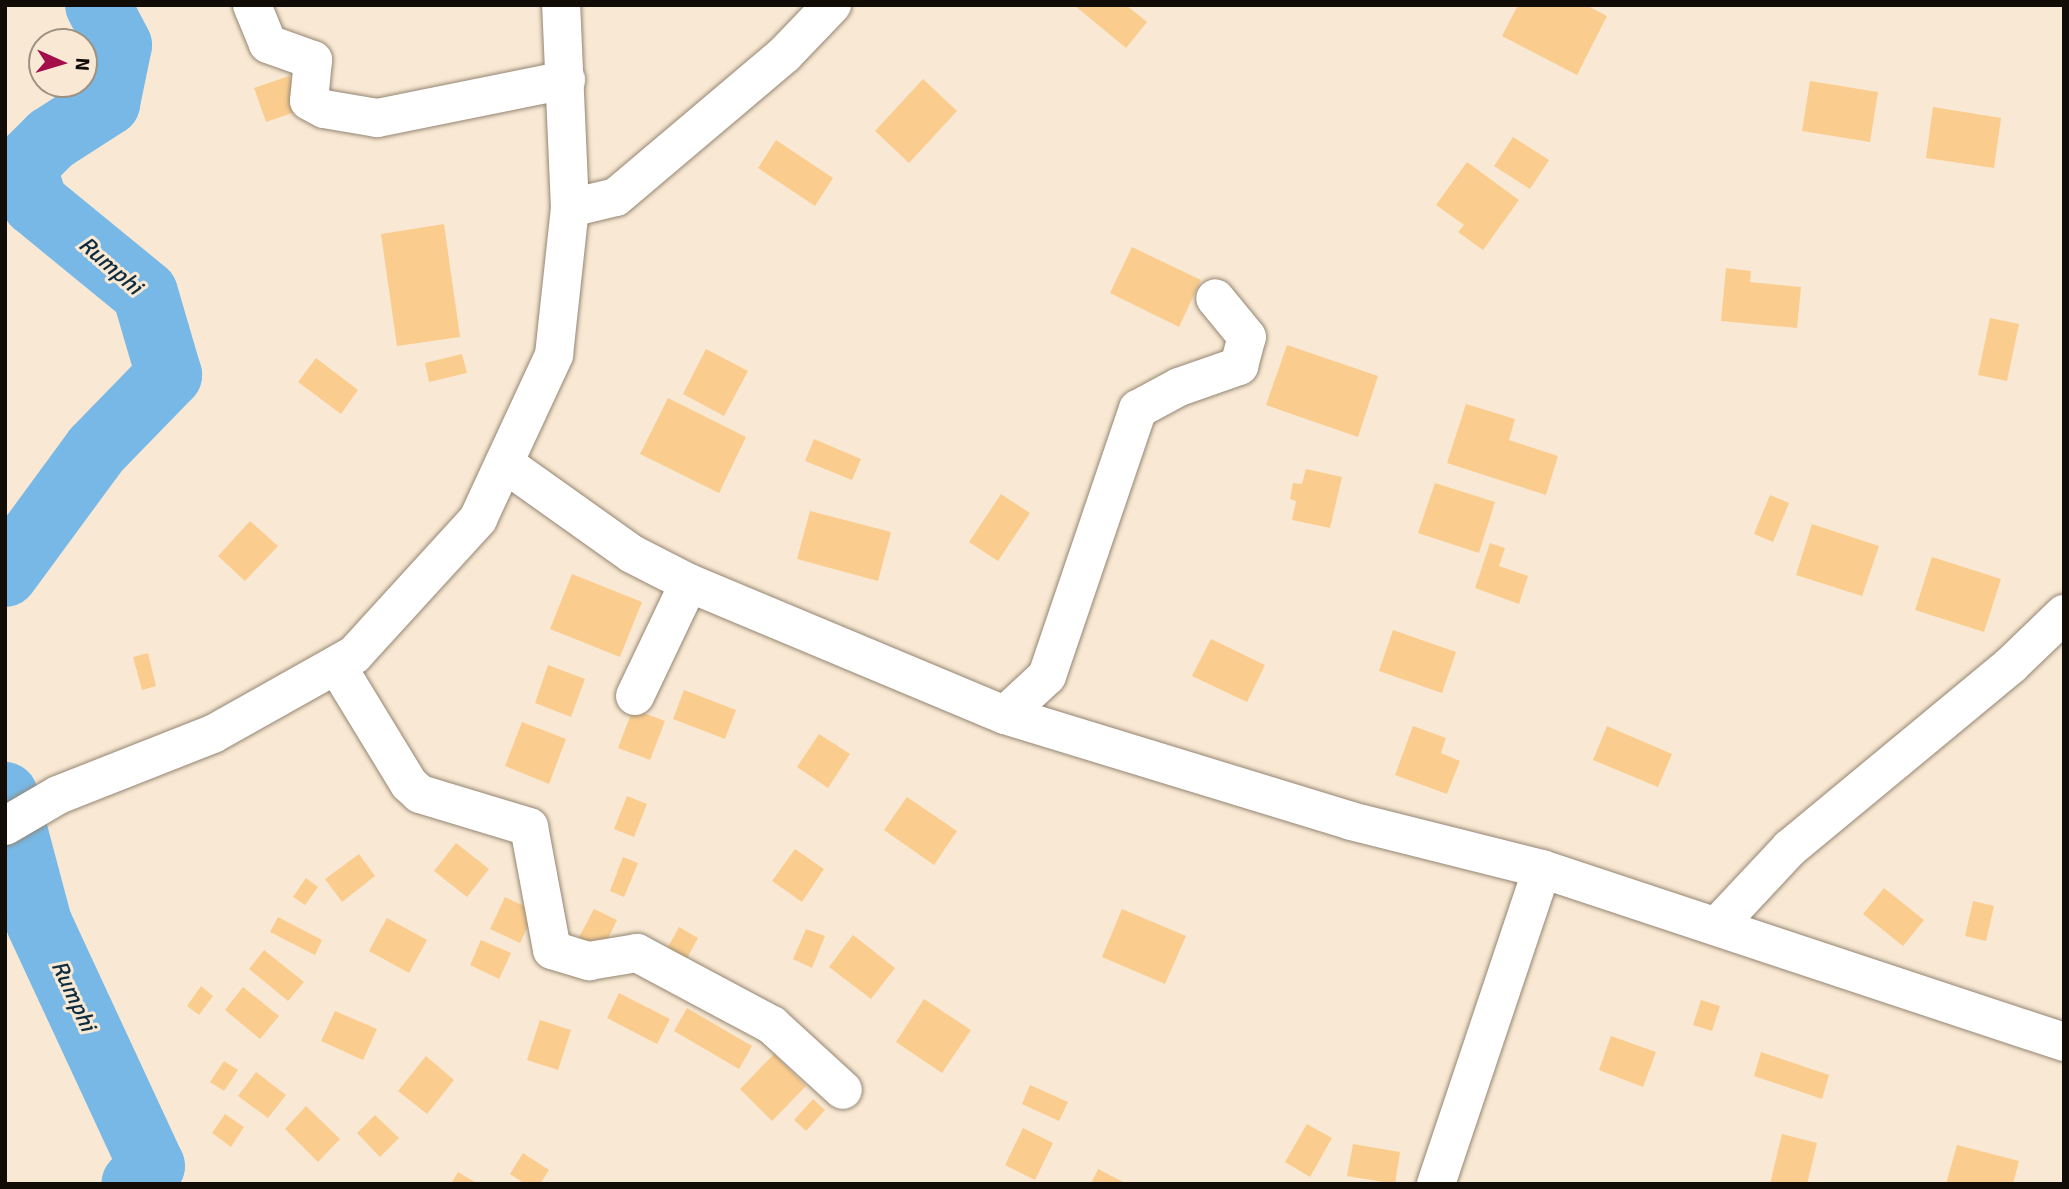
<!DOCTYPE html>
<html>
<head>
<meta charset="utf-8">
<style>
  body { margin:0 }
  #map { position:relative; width:2069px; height:1189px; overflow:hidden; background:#f9e9d4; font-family:Signika,sans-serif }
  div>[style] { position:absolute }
  .river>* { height:66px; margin:-33px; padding:0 33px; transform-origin:33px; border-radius:33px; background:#77b8e6 }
  .building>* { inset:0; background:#facd8f }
  .roads { filter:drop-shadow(0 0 2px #948572) drop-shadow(0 0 2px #948572) }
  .minor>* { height:38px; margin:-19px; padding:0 19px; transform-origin:19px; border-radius:19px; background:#fff }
  .primary>* { height:38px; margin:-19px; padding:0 19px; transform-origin:19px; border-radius:19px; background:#fff }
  span { translate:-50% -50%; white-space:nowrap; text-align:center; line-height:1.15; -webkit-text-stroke:6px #f9e9d4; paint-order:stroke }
  .water-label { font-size:23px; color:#0e2c3f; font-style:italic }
  .frame { position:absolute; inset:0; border:7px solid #120c06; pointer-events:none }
  .north { position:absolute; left:28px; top:28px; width:70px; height:70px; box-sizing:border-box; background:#f9e9d4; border:2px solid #9d9182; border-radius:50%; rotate:94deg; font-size:19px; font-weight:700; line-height:28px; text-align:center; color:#120c06 }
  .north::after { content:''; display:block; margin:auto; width:24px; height:32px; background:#a40e4b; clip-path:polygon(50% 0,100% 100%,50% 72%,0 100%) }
</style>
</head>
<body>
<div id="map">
  <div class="river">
    <div style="left:5px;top:574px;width:154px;rotate:-53.7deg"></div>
    <div style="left:96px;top:450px;width:105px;rotate:-45.8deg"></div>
    <div style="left:169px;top:375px;width:85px;rotate:-106.3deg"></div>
    <div style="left:145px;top:293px;width:142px;rotate:-140.7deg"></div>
    <div style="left:35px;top:203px;width:38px;rotate:-108deg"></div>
    <div style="left:23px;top:167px;width:40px;rotate:-45deg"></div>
    <div style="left:51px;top:139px;width:67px;rotate:-32.7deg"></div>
    <div style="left:107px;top:103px;width:59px;rotate:-78.3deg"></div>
    <div style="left:119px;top:45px;width:45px;rotate:-117.7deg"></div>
    <div style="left:5px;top:795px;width:132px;rotate:75.1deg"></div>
    <div style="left:39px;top:923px;width:268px;rotate:65.1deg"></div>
    <div style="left:152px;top:1166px;width:25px;rotate:135deg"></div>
  </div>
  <div class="building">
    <div style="clip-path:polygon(1074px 5px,1126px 5px,1147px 22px,1126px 48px)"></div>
    <div style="clip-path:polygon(1518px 5px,1586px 5px,1607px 16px,1577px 75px,1502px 36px)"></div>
    <div style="clip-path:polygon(289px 76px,301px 110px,266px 122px,254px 88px)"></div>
    <div style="clip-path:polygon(923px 79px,957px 111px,909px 163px,875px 131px)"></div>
    <div style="clip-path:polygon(1810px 81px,1878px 92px,1870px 142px,1802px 131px)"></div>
    <div style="clip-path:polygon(1933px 107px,2001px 118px,1994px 168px,1926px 158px)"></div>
    <div style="clip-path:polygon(1513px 137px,1549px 160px,1530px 189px,1494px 166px)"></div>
    <div style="clip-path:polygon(776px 140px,833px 178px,815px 206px,758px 168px)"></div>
    <div style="clip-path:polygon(1467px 162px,1519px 200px,1483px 250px,1458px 232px,1464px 225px,1436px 205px)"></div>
    <div style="clip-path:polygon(444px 224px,460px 337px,397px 346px,381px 234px)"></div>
    <div style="clip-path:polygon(1132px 247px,1201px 280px,1179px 327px,1110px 293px)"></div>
    <div style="clip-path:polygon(1726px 268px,1751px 271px,1750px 282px,1801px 287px,1797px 328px,1721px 321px)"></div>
    <div style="clip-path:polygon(1990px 318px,2019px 324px,2007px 381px,1978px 375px)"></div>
    <div style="clip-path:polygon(1287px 345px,1378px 376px,1358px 437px,1266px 405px)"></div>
    <div style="clip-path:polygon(706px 349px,748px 371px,724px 416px,683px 394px)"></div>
    <div style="clip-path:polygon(462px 354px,467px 373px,429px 382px,425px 363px)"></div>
    <div style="clip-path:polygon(316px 358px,358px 390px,341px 414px,298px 382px)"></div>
    <div style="clip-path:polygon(668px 398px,746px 437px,719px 493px,640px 454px)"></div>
    <div style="clip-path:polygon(1466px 404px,1515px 419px,1509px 440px,1558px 456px,1546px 495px,1447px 463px)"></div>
    <div style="clip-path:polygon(814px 439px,861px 459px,852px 480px,805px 461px)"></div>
    <div style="clip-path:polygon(1306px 469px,1342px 477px,1330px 528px,1292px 520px,1296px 501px,1290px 499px,1293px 483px,1302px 484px)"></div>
    <div style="clip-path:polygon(1435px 483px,1495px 502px,1479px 553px,1418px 533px)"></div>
    <div style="clip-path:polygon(1001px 494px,1030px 513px,998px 561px,969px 542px)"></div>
    <div style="clip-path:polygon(1770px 495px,1789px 503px,1773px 542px,1754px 534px)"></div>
    <div style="clip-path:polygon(810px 511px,891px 532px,878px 581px,797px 559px)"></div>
    <div style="clip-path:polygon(250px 521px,278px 546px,245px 581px,218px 556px)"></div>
    <div style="clip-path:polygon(1812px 524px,1879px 546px,1862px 596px,1796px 575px)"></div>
    <div style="clip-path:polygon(1490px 543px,1505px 548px,1499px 566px,1528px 576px,1519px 604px,1475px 588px)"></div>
    <div style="clip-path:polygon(1932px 557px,2001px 579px,1984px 632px,1915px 610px)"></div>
    <div style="clip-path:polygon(572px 574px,642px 602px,620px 657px,550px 629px)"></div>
    <div style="clip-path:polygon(1393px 630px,1456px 652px,1442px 693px,1379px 671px)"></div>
    <div style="clip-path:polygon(1211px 639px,1265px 665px,1247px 702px,1192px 676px)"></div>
    <div style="clip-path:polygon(148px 653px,156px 686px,142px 690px,133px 657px)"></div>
    <div style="clip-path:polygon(548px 665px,585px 679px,571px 717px,535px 703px)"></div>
    <div style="clip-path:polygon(684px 690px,736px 710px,725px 739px,673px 719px)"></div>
    <div style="clip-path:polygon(633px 709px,665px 721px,650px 760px,618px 748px)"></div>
    <div style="clip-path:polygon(522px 722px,566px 739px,549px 784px,505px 766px)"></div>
    <div style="clip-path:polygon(1413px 726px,1446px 738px,1441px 753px,1460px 761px,1447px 794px,1395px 775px)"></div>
    <div style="clip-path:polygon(1607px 726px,1672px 754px,1658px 787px,1593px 760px)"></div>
    <div style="clip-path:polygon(819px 734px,850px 754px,828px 788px,797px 767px)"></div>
    <div style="clip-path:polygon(627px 796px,647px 804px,634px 837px,614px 829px)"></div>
    <div style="clip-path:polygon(907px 797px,957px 831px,934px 865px,884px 830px)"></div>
    <div style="clip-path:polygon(456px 843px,489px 869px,467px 897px,434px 871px)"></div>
    <div style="clip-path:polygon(795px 849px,824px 869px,802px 902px,772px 881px)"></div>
    <div style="clip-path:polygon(359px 854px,375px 876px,342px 902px,325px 879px)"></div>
    <div style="clip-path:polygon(623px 857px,638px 863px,624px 897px,610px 891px)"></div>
    <div style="clip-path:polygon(306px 878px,318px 887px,305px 905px,293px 897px)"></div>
    <div style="clip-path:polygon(1884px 888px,1924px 920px,1903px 946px,1863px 914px)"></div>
    <div style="clip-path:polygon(505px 897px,535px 911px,520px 943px,490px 929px)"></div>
    <div style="clip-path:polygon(1973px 901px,1994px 906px,1986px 941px,1965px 936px)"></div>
    <div style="clip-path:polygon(594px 909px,617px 920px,602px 951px,578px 939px)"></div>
    <div style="clip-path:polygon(1122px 909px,1186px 936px,1165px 984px,1102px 957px)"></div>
    <div style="clip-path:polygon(278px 917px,322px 940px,315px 955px,270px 932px)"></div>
    <div style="clip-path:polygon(387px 918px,427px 940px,409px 973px,369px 951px)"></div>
    <div style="clip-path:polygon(679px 927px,698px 938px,686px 960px,667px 949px)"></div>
    <div style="clip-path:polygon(806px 929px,825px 936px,812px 968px,793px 959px)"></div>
    <div style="clip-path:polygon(853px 935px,895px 968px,871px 999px,829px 967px)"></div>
    <div style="clip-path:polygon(481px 940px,511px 953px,499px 979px,470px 965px)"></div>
    <div style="clip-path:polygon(264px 950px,304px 982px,288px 1001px,249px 969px)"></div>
    <div style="clip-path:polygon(201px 986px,213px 996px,199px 1015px,187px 1006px)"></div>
    <div style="clip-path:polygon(243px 987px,279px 1016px,260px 1039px,225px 1010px)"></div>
    <div style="clip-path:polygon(619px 993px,670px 1019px,657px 1044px,607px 1018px)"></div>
    <div style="clip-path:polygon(924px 999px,971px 1030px,942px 1073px,896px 1042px)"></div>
    <div style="clip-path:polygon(1701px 1000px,1720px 1006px,1712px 1031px,1693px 1025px)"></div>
    <div style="clip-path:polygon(687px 1008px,752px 1046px,739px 1069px,674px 1031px)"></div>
    <div style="clip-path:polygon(335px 1011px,377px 1029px,363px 1060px,321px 1041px)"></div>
    <div style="clip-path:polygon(540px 1020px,571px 1030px,558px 1070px,527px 1060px)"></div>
    <div style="clip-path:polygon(1611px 1036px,1656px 1052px,1643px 1087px,1599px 1070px)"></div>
    <div style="clip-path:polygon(1761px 1052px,1829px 1075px,1822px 1099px,1754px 1076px)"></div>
    <div style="clip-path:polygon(774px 1054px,806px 1086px,772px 1121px,740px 1089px)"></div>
    <div style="clip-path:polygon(426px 1056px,454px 1080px,427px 1114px,398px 1091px)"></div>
    <div style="clip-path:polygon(224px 1061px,238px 1070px,224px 1091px,210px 1082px)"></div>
    <div style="clip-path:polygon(256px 1072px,286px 1095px,268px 1118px,238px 1096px)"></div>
    <div style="clip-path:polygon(1030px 1085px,1068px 1102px,1059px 1121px,1022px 1104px)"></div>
    <div style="clip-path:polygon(813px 1099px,825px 1110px,806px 1131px,794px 1120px)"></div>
    <div style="clip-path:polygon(306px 1106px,340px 1139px,318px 1162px,285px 1129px)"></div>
    <div style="clip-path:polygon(225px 1114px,244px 1127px,231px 1147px,212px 1133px)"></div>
    <div style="clip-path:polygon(375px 1115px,399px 1138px,380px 1157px,357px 1133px)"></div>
    <div style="clip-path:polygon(1307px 1124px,1332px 1138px,1310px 1177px,1285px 1162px)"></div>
    <div style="clip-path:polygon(1023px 1128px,1053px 1143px,1035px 1180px,1005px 1165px)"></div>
    <div style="clip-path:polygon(1782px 1134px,1817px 1143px,1807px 1184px,1770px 1184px)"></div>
    <div style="clip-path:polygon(1353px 1144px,1400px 1152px,1395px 1184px,1347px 1176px)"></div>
    <div style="clip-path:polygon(1957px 1145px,2019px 1161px,2013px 1184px,1946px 1184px)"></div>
    <div style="clip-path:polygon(523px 1153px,549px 1170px,540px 1184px,525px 1184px,510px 1174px)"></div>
    <div style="clip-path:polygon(1098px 1169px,1127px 1184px,1091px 1184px)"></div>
    <div style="clip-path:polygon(458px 1172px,478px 1184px,451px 1184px)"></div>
  </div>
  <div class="roads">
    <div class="minor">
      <div style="left:252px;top:5px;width:42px;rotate:67.7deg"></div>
      <div style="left:268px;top:44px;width:48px;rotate:19.6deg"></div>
      <div style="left:313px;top:60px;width:41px;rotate:95.6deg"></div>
      <div style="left:309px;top:101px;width:17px;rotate:28deg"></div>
      <div style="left:324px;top:109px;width:54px;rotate:9.6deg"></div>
      <div style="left:377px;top:118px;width:193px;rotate:-11.4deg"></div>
      <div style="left:570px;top:208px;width:47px;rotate:-13.4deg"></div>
      <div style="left:616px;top:197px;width:221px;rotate:-40.2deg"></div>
      <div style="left:785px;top:54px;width:68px;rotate:-46.2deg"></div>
      <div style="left:504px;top:463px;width:157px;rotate:35.4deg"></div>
      <div style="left:632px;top:554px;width:64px;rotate:27deg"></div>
      <div style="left:689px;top:583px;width:342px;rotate:22.7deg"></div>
      <div style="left:1005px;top:715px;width:362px;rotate:17deg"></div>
      <div style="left:1351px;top:821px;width:197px;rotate:14.1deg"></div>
      <div style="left:1542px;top:869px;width:550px;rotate:18.34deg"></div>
      <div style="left:337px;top:666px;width:138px;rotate:58.6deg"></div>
      <div style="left:409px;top:784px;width:15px;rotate:42deg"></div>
      <div style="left:420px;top:794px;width:114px;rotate:16.8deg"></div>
      <div style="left:529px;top:827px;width:125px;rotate:79.4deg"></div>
      <div style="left:552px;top:950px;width:39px;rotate:17deg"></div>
      <div style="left:589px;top:961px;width:49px;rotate:-9.5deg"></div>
      <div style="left:637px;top:953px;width:153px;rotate:28.1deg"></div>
      <div style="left:772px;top:1025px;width:96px;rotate:42.5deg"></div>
      <div style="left:635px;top:696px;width:125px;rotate:-64.5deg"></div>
      <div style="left:1005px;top:715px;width:57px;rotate:-42.9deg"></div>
      <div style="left:1047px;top:676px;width:282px;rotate:-71.2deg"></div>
      <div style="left:1138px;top:409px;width:47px;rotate:-28.2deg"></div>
      <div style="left:1179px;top:387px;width:64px;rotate:-19.3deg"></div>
      <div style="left:1239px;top:366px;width:30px;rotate:-75deg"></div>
      <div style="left:1247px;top:337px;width:50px;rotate:-129.4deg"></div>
      <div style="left:1717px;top:926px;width:107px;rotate:-46.9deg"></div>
      <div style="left:1790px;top:848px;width:287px;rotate:-39.6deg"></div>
      <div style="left:2011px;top:665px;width:74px;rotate:-43.9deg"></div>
      <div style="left:1436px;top:1184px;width:332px;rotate:-71.4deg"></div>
    </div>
    <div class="primary">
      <div style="left:5px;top:826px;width:61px;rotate:-30.3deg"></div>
      <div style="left:58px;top:795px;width:167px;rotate:-21.5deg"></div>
      <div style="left:213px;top:734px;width:162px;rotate:-29.3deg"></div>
      <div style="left:354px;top:655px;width:184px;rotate:-47.6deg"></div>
      <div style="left:478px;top:519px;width:181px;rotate:-65.1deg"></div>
      <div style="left:554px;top:355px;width:148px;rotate:-83.8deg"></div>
      <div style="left:570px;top:208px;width:203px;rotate:-92.5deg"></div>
    </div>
  </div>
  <div class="water-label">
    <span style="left:110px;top:266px;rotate:41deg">Rumphi</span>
    <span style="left:73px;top:996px;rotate:65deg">Rumphi</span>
  </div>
  <div class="frame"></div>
  <div class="north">N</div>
</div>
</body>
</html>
